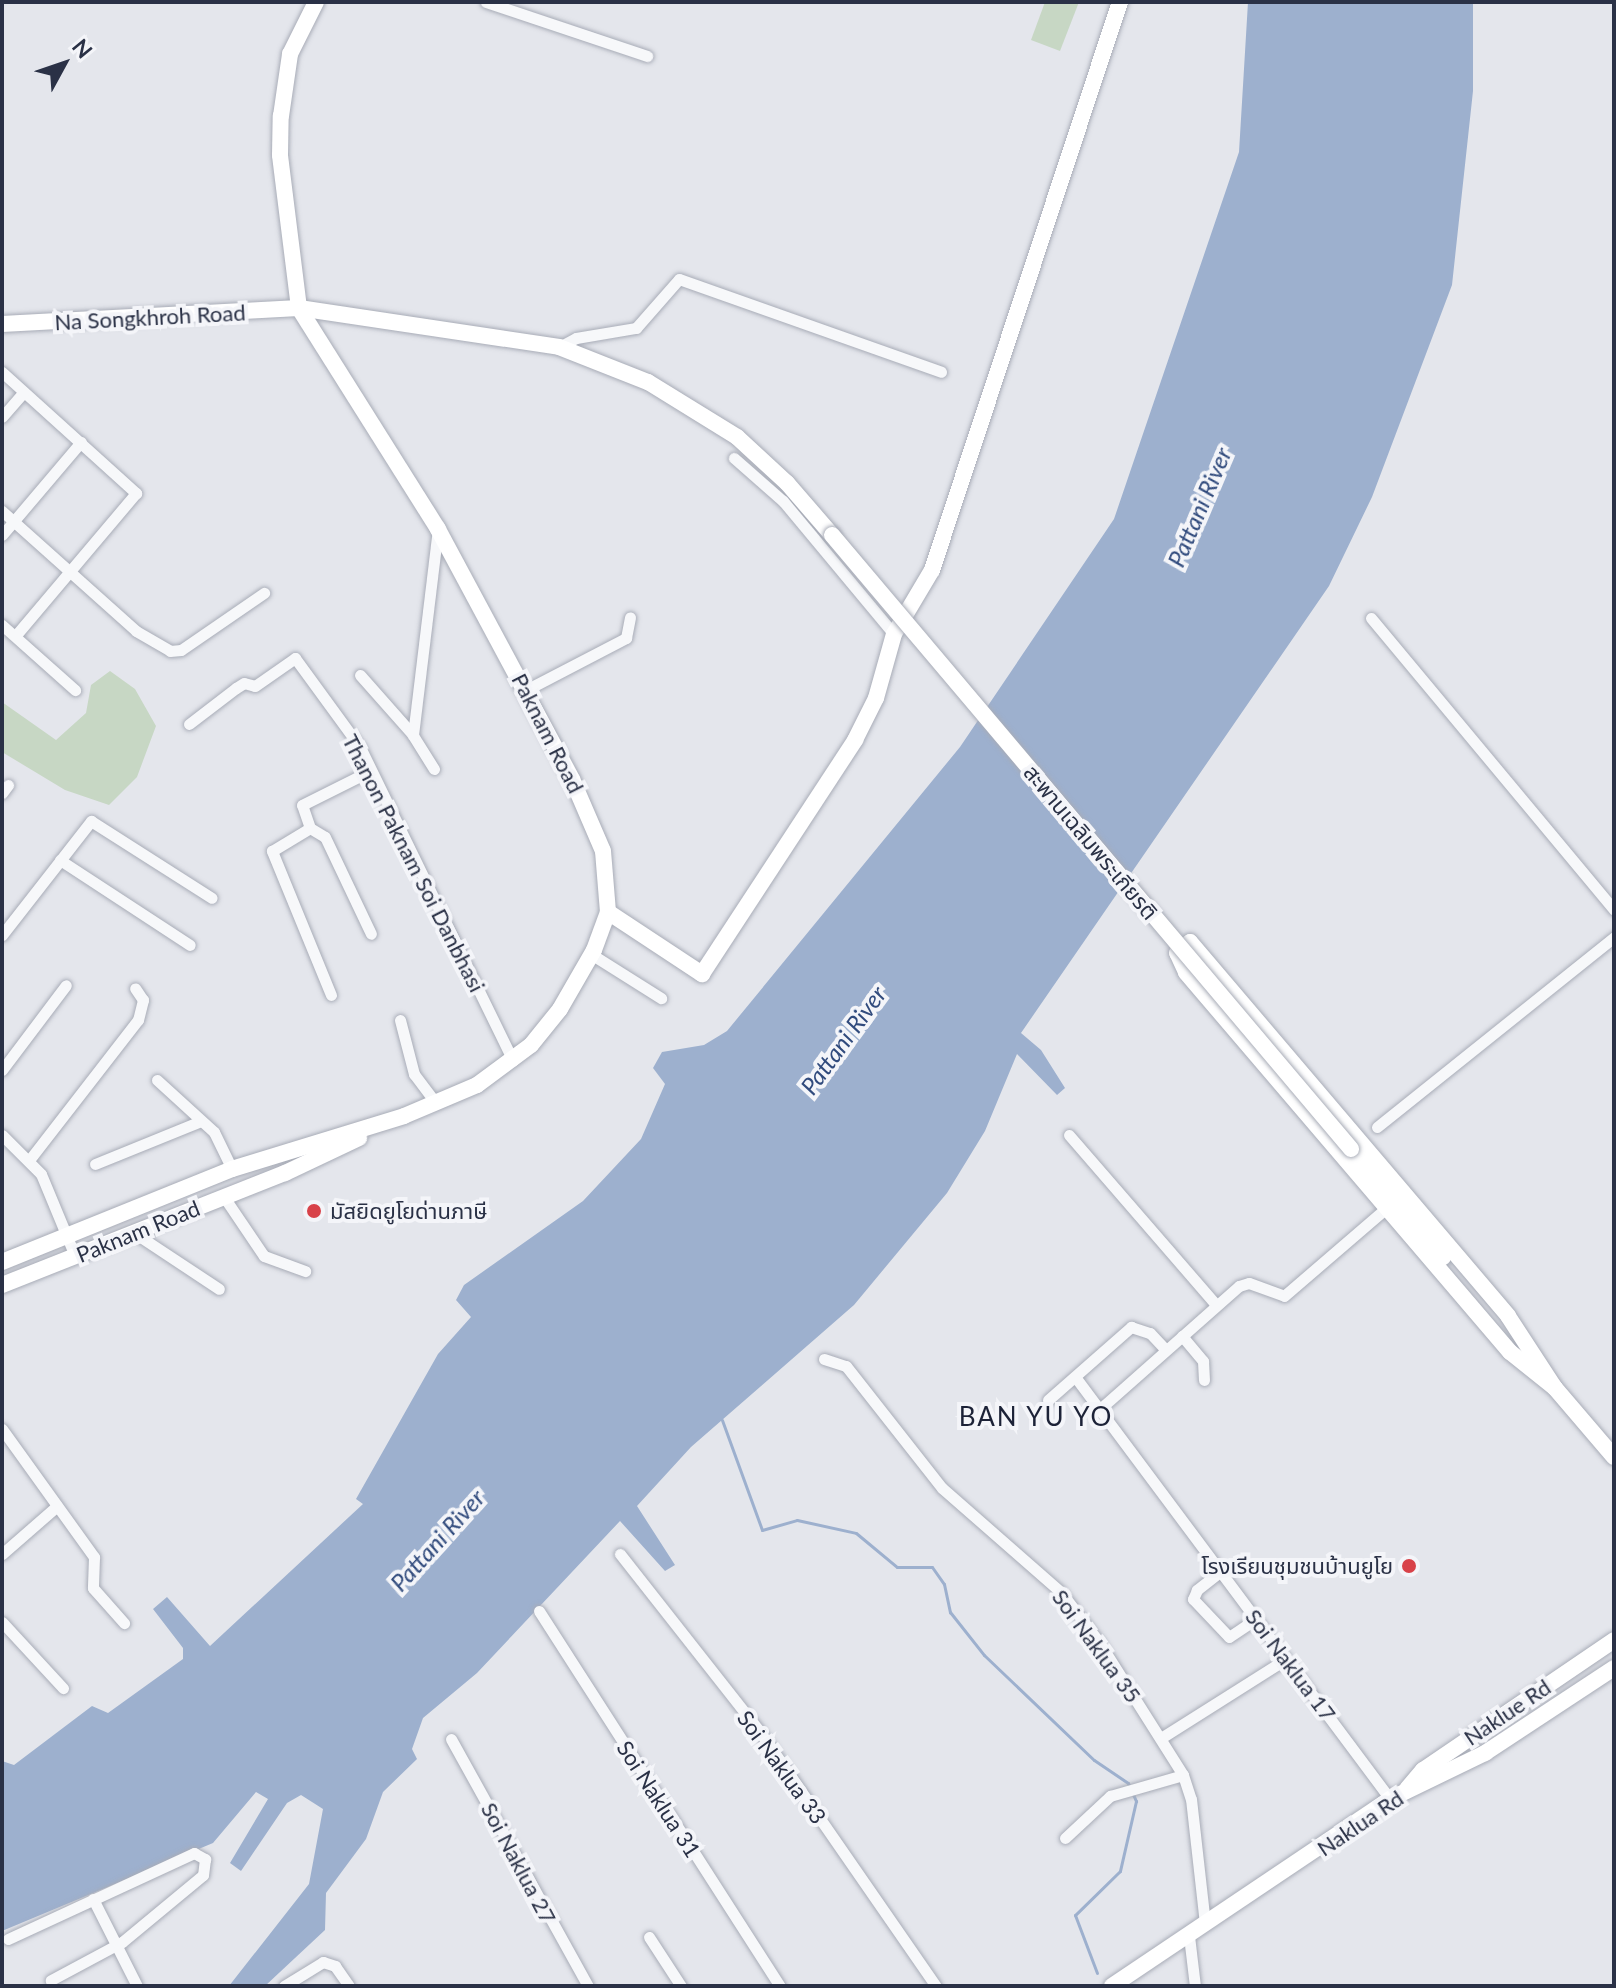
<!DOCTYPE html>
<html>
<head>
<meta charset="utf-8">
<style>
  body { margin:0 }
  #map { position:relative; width:1616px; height:1988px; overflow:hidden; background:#e4e6ec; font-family:Lato,"Noto Sans Thai",sans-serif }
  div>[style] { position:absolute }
  .green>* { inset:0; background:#c7d7c4 }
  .water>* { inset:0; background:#9db0ce }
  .stream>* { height:3px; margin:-1.5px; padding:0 1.5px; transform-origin:1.5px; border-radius:1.5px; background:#9db0ce }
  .roads { filter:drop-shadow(0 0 2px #a8acb7) drop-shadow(0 0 2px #a8acb7) }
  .street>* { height:11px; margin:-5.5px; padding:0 5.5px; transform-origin:5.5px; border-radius:5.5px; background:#f7f8fa }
  .secondary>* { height:16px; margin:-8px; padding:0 8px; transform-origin:8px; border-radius:8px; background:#fff }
  .bridges { filter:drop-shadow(0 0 2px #a8acb7) drop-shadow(0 0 2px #a8acb7) }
  .secondary-bridge>* { height:16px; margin:-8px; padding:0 8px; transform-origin:8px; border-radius:8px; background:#fff }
  .dots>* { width:22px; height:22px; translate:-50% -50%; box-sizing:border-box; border:4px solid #f4f5f9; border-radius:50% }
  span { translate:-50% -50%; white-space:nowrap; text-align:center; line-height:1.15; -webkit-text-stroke:8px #f4f5f9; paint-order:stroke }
  .street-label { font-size:22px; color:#2a3146 }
  .poi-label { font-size:22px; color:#2a3146 }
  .left { translate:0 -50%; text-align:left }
  .right { translate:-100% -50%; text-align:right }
  .water-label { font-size:24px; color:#314b7d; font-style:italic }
  .quarter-label { font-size:26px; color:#1c2237; letter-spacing:2px }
  .frame { position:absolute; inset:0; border:4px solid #2a3146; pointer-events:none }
  .north { position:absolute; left:24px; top:24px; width:80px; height:80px; -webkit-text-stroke:6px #f4f5f9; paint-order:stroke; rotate:50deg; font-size:22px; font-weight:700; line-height:32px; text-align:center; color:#2a3146 }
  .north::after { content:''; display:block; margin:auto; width:28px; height:36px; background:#2a3146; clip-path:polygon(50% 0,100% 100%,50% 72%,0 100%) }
</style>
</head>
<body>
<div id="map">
  <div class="green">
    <div style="clip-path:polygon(1045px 2px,1079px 2px,1060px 51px,1031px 40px)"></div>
    <div style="clip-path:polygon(110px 671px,135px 689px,156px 726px,137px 777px,109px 805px,65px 790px,2px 752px,2px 702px,56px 740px,86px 713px,91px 685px)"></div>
  </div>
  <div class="water">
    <div style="clip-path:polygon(1248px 2px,1473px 2px,1473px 91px,1452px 285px,1372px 497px,1329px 586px,1021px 1033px,1041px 1050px,1065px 1088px,1057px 1095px,1017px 1054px,985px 1131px,947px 1193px,854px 1305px,691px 1447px,637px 1506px,675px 1565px,665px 1571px,620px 1521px,477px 1673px,423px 1718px,412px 1749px,417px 1759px,383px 1792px,366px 1839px,326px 1893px,325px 1930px,265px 1986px,229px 1986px,309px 1884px,323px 1809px,301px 1795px,287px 1803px,241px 1871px,230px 1863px,268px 1799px,256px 1792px,213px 1843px,2px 1931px,2px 1761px,14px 1765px,92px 1706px,108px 1713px,183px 1659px,183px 1648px,153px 1609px,167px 1597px,210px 1646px,363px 1504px,356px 1499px,438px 1354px,471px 1317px,456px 1300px,464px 1285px,583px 1201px,641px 1139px,665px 1084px,653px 1068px,662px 1052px,704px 1045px,727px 1031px,960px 747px,1114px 519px,1239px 152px)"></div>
  </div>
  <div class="stream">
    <div style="left:722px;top:1420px;width:117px;rotate:70deg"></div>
    <div style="left:762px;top:1530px;width:36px;rotate:-16deg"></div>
    <div style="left:797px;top:1520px;width:60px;rotate:12.4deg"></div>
    <div style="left:856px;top:1533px;width:53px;rotate:39.7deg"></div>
    <div style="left:897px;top:1567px;width:35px"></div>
    <div style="left:932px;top:1567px;width:21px;rotate:55deg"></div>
    <div style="left:944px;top:1584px;width:29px;rotate:78deg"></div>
    <div style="left:950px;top:1612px;width:55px;rotate:51.7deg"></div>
    <div style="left:984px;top:1655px;width:152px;rotate:43.7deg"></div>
    <div style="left:1094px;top:1760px;width:41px;rotate:34.1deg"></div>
    <div style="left:1128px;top:1783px;width:20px;rotate:66deg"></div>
    <div style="left:1136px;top:1801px;width:72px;rotate:102.9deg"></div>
    <div style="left:1120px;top:1871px;width:63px;rotate:135.6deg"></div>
    <div style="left:1075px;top:1915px;width:62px;rotate:69.2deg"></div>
  </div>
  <div class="roads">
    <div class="street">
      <div style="left:486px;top:2px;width:170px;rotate:18.5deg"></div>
      <div style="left:559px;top:347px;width:19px;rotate:-28deg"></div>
      <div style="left:576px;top:338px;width:61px;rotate:-9.5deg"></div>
      <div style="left:636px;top:328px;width:65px;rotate:-48.7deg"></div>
      <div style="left:679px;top:279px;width:278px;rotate:19.5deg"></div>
      <div style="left:2px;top:372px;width:181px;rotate:42.1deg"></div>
      <div style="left:136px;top:493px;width:187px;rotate:130.2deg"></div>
      <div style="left:2px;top:417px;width:33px;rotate:-49deg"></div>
      <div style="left:734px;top:458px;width:65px;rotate:41.3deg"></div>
      <div style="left:783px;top:501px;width:173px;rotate:50.2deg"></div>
      <div style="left:2px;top:511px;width:180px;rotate:41.8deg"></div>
      <div style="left:136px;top:631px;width:39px;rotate:30deg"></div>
      <div style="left:170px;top:651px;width:11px;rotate:-5deg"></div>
      <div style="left:181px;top:650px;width:101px;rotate:-34.5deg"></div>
      <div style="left:2px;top:535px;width:122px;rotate:-49.7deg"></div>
      <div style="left:1371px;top:618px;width:380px;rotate:50.2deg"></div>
      <div style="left:2px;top:625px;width:98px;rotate:41.7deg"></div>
      <div style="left:360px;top:675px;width:80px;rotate:48.5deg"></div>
      <div style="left:526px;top:690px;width:113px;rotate:-27.5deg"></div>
      <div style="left:626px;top:638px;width:21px;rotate:-79deg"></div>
      <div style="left:189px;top:724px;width:59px;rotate:-37.5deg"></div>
      <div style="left:236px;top:688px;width:9px;rotate:-32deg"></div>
      <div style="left:244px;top:683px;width:11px;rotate:15deg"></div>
      <div style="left:255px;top:686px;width:49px;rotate:-35deg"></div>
      <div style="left:295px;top:658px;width:110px;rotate:53.9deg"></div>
      <div style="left:360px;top:747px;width:349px;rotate:64deg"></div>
      <div style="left:434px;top:769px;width:40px;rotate:-122deg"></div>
      <div style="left:413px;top:735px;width:208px;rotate:-83.1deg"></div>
      <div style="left:2px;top:793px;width:10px;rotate:-53deg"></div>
      <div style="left:310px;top:828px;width:17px;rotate:31deg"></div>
      <div style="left:325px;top:837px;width:107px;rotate:64.6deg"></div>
      <div style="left:60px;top:860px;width:155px;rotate:33.2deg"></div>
      <div style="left:2px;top:935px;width:145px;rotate:-52deg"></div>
      <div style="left:91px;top:821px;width:143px;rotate:32.5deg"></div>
      <div style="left:591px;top:954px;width:83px;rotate:32.2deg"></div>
      <div style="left:331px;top:995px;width:156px;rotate:-112.3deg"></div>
      <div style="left:272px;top:851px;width:44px;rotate:-31.2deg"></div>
      <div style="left:310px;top:828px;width:24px;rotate:-109deg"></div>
      <div style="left:302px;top:805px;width:76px;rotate:-26.6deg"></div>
      <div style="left:400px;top:1020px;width:56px;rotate:75.5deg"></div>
      <div style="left:414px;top:1074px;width:36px;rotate:53deg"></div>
      <div style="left:2px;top:1070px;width:106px;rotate:-53deg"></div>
      <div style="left:157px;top:1080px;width:77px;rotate:42.4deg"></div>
      <div style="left:214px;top:1132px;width:41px;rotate:64.1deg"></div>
      <div style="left:1377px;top:1127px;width:304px;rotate:-38.7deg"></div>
      <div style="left:2px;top:1135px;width:55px;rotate:45deg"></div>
      <div style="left:41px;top:1174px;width:89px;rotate:67.5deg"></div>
      <div style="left:1069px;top:1135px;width:225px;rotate:49.1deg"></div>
      <div style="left:30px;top:1159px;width:176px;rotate:-52.2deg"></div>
      <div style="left:138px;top:1020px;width:21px;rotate:-76deg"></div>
      <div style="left:143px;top:1000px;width:14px;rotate:-124deg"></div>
      <div style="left:95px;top:1164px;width:114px;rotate:-22.1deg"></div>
      <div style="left:224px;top:1197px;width:71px;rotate:55.9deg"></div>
      <div style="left:264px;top:1256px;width:44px;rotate:20.1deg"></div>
      <div style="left:133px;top:1232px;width:103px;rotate:33.5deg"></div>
      <div style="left:1182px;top:1336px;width:33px;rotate:50deg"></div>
      <div style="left:1203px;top:1361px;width:19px;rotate:87deg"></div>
      <div style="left:824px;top:1359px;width:23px;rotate:18deg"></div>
      <div style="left:846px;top:1366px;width:155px;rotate:51.8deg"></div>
      <div style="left:942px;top:1488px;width:158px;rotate:41.2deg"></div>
      <div style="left:1061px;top:1592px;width:63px;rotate:52.8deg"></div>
      <div style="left:1099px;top:1642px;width:157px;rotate:57.7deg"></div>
      <div style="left:1183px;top:1775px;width:25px;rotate:72deg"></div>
      <div style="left:1191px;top:1799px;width:126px;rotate:83.6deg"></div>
      <div style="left:1076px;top:1378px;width:525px;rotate:53.28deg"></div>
      <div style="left:1048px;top:1400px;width:111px;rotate:-41.3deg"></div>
      <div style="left:1131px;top:1327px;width:20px;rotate:18deg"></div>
      <div style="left:1150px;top:1333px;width:23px;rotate:47deg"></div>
      <div style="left:1101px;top:1408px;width:184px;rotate:-41.5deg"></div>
      <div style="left:1239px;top:1286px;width:10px;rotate:-17deg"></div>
      <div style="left:1249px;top:1283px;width:37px;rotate:20deg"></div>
      <div style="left:1284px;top:1296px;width:133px;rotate:-40.7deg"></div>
      <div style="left:2px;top:1429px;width:158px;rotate:54.3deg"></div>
      <div style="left:94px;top:1557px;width:31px;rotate:92deg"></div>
      <div style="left:93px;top:1588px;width:47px;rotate:48.5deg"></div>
      <div style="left:2px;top:1554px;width:73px;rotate:-41.1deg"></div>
      <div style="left:620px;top:1554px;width:226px;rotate:51.8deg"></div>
      <div style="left:760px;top:1732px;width:309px;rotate:55.3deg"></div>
      <div style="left:1221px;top:1571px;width:31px;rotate:142deg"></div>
      <div style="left:1197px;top:1590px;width:10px;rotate:114deg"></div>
      <div style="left:1193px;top:1599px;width:52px;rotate:46.5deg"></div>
      <div style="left:1229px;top:1637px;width:32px;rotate:-34deg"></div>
      <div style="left:539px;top:1611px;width:446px;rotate:57.3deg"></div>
      <div style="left:2px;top:1622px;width:90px;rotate:47.3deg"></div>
      <div style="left:1161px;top:1738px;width:148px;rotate:-32.3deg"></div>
      <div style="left:451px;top:1739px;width:282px;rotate:61deg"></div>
      <div style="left:1065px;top:1838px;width:62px;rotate:-43deg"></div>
      <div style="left:1110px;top:1796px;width:76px;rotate:-16deg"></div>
      <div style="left:93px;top:1899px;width:97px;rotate:63.2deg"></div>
      <div style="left:1189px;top:1936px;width:50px;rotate:83.2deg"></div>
      <div style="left:649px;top:1937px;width:59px;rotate:56.9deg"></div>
      <div style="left:8px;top:1939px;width:205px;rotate:-24.8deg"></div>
      <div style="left:194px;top:1853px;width:13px;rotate:29deg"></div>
      <div style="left:205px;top:1859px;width:16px;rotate:97deg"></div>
      <div style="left:203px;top:1875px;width:105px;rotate:140.4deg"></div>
      <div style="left:122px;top:1942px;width:81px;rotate:151.8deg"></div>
      <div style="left:284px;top:1986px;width:46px;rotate:-31.6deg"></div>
      <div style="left:323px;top:1962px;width:13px;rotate:18deg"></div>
      <div style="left:335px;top:1966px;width:24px;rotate:55deg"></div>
    </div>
    <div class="secondary">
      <div style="left:299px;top:308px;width:154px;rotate:-97.1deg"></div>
      <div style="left:280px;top:155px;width:39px;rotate:-89deg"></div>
      <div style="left:281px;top:116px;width:63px;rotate:-81.7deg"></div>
      <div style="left:290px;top:54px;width:58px;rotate:-63.4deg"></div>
      <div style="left:2px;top:324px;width:297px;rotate:-3.1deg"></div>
      <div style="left:299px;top:308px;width:263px;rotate:8.5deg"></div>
      <div style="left:559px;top:347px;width:96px;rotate:21.5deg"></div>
      <div style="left:648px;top:382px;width:105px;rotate:31.7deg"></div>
      <div style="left:737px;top:437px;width:68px;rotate:42.6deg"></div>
      <div style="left:787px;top:483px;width:69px;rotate:49.1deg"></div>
      <div style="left:608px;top:912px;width:113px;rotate:33.4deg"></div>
      <div style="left:702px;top:974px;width:280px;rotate:-56.8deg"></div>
      <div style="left:855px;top:740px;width:47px;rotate:-63.4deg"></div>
      <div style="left:876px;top:698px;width:66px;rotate:-74.3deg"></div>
      <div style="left:894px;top:634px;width:74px;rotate:-59.3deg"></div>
      <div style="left:932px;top:570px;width:598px;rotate:-71.69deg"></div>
      <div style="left:1190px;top:942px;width:491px;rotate:49.6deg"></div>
      <div style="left:1508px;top:1316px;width:86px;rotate:56.9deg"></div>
      <div style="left:1555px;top:1388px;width:58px;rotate:-141.3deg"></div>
      <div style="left:1510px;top:1352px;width:499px;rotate:-130.5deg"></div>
      <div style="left:1186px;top:972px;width:21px;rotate:-115deg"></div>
      <div style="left:1177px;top:953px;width:17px;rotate:-40deg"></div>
      <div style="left:1351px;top:1149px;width:142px;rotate:49.6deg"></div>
      <div style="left:2px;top:1262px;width:248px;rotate:-22deg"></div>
      <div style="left:232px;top:1169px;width:180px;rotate:-17.1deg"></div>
      <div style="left:404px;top:1116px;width:79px;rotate:-23deg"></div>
      <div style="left:477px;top:1085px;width:67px;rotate:-36.5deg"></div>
      <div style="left:531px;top:1045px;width:46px;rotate:-51.1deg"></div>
      <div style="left:560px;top:1009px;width:68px;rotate:-60deg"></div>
      <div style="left:594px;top:950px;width:40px;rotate:-69.8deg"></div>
      <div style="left:608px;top:912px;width:61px;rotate:-94.7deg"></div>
      <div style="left:603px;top:851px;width:78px;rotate:-113.3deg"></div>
      <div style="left:572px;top:779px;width:284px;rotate:-118.2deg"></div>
      <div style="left:438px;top:529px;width:261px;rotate:-122.2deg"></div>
      <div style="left:2px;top:1285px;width:304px;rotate:-21.6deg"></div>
      <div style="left:285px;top:1173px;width:82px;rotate:-25.3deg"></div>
      <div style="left:1549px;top:1381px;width:100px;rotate:49.5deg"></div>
      <div style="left:1407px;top:1789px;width:25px;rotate:-50deg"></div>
      <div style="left:1423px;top:1770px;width:231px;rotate:-34.2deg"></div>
      <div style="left:1112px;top:1986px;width:335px;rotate:-33.9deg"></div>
      <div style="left:1390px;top:1799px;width:106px;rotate:-25.8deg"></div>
      <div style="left:1485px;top:1753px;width:154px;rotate:-33.4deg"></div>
    </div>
  </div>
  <div class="bridges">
    <div class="secondary-bridge">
      <div style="left:832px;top:535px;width:804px;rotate:49.79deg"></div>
    </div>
  </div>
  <div class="dots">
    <div style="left:314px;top:1211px;background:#d84249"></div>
    <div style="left:1409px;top:1566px;background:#d84249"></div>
  </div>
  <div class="street-label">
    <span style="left:150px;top:317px;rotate:-3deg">Na Songkhroh Road</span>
    <span style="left:548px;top:733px;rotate:63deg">Paknam Road</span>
    <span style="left:1091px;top:842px;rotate:50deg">สะพานเฉลิมพระเกียรติ</span>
    <span style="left:414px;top:863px;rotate:63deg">Thanon Paknam Soi Danbhasi</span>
    <span style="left:138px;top:1231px;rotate:-22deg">Paknam Road</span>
    <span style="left:1097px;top:1646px;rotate:54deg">Soi Naklua 35</span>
    <span style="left:1291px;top:1665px;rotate:53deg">Soi Naklua 17</span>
    <span style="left:1507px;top:1712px;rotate:-34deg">Naklue Rd</span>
    <span style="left:782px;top:1767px;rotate:54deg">Soi Naklua 33</span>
    <span style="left:659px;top:1799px;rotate:57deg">Soi Naklua 31</span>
    <span style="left:1360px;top:1823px;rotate:-34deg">Naklua Rd</span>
    <span style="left:519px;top:1863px;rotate:62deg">Soi Naklua 27</span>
  </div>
  <div class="poi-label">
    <span class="left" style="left:330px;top:1211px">มัสยิดยูโยด่านภาษี</span>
    <span class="right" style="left:1393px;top:1566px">โรงเรียนชุมชนบ้านยูโย</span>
  </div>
  <div class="water-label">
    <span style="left:1199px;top:507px;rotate:-67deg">Pattani River</span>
    <span style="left:843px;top:1040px;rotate:-54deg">Pattani River</span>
    <span style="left:437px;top:1540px;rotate:-48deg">Pattani River</span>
  </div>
  <div class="quarter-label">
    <span style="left:1036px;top:1417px">BAN YU YO</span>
  </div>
  <div class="frame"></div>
  <div class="north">N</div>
</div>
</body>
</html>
